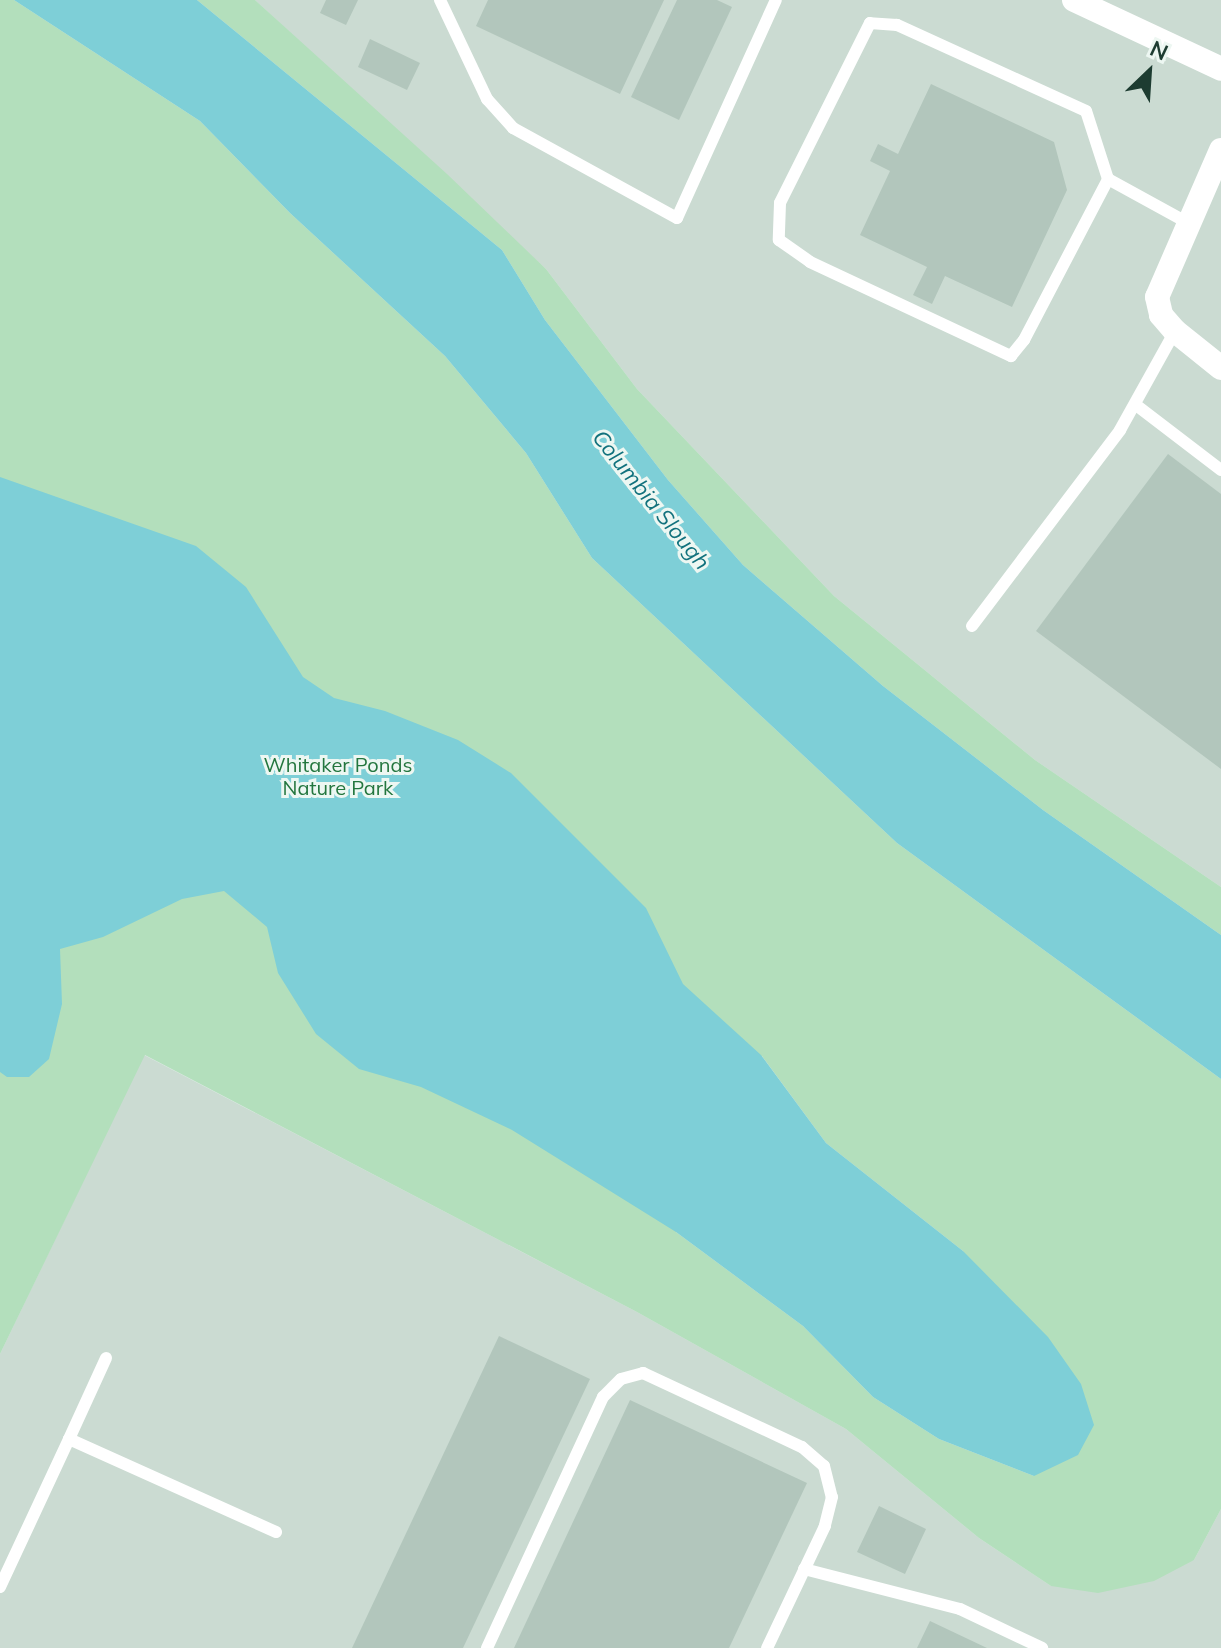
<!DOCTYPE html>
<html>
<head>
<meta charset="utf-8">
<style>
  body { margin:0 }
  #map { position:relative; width:1221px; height:1648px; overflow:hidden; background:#ddebe4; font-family:Mulish,sans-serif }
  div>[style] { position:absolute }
  .built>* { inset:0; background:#cbdbd2 }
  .green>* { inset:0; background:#b3dfbc }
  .water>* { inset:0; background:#7ecfd7 }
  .building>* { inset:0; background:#b2c6bc }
  .lane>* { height:12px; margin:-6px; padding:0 6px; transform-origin:6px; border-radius:6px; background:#fff }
  .street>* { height:24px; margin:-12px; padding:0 12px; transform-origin:12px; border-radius:12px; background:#fff }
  span { translate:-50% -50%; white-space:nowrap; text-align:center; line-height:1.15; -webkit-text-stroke:6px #edf7f2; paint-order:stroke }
  .park-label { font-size:20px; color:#23763e }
  .water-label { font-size:22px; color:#12727d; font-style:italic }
  .north { position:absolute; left:1109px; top:32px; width:80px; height:80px; -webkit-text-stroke:6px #edf7f2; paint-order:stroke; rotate:25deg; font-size:22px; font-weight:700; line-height:32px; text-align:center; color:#1d3c31 }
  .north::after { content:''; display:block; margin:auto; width:28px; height:36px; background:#1d3c31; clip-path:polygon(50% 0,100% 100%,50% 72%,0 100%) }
</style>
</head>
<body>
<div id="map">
  <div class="built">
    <div style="clip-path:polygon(255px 0,1221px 0,1221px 887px,1035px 760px,834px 596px,637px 389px,546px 269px)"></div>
    <div style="clip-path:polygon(144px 1055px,637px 1312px,846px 1429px,979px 1538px,1051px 1586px,1194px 1560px,1221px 1509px,1221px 1648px,0 1648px,0 1354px)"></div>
  </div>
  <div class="green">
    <div style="clip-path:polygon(evenodd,0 0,14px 0,200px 121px,290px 213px,445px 356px,526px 453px,592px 558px,897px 843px,1221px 1079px,1221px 1509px,1194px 1560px,1154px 1581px,1098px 1593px,1051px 1586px,979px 1538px,846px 1429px,637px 1312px,145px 1055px,0 1354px,0 0,762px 1056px,826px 1143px,963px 1251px,1034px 1476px,939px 1439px,873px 1397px,803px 1326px,676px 1232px,762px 1056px)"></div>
    <div style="clip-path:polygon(197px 0,255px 0,447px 174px,546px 269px,637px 389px,834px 596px,1035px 760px,1221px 887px,1221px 935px,1043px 810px,883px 686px,743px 565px,668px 480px,545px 320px,502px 250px)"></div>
  </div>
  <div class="water">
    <div style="clip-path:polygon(14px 0,197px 0,502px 250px,545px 320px,668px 480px,743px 565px,883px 686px,1043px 810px,1221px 935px,1221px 1079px,897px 843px,592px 558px,526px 453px,445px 356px,290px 213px,200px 121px)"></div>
    <div style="clip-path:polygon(0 477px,196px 546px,246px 587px,303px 677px,334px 698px,385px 711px,458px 740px,511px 773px,646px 908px,683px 984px,761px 1055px,826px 1143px,963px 1251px,1048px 1337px,1081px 1384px,1094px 1425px,1078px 1455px,1034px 1476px,939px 1439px,873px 1397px,803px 1326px,676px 1232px,512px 1130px,421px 1087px,359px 1069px,316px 1034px,278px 973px,267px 927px,224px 891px,182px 899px,103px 937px,60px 949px,62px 1004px,49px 1059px,29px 1077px,7px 1077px,0 1072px)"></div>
  </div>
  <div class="building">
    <div style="clip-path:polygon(326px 0,358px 0,346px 25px,320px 13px)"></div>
    <div style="clip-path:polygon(488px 0,664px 0,620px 94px,476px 26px)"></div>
    <div style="clip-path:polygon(677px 0,717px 0,732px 7px,679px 120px,631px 97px)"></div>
    <div style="clip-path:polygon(370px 39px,420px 63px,407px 90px,358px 67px)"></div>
    <div style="clip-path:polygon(931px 84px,1054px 142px,1067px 190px,1012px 307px,945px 276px,932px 304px,913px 295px,927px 267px,860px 235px,890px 171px,870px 161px,878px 144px,898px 154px)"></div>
    <div style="clip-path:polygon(1168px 454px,1221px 494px,1221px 769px,1036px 631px)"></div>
    <div style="clip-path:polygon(499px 1336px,590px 1379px,463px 1648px,352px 1648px)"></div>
    <div style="clip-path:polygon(630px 1400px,807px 1483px,729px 1648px,514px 1648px)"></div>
    <div style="clip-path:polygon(879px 1506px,926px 1529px,905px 1574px,857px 1552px)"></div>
    <div style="clip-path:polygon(930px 1621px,987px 1648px,917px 1648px)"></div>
  </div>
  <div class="lane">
    <div style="left:440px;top:0;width:110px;rotate:64.6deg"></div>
    <div style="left:487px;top:99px;width:39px;rotate:48deg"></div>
    <div style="left:513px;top:128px;width:187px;rotate:28.8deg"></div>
    <div style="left:677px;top:218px;width:239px;rotate:-65.6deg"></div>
    <div style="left:1108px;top:179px;width:71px;rotate:-107.9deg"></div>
    <div style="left:1086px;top:111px;width:208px;rotate:-155.5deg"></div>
    <div style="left:897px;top:25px;width:27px;rotate:-176deg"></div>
    <div style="left:870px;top:23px;width:201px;rotate:116.6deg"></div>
    <div style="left:780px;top:203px;width:37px;rotate:92deg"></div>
    <div style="left:779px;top:240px;width:38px;rotate:35deg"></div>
    <div style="left:810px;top:262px;width:222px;rotate:25.1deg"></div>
    <div style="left:1011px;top:356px;width:21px;rotate:-51deg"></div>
    <div style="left:1024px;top:340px;width:182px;rotate:-62.4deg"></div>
    <div style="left:1108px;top:179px;width:91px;rotate:28.8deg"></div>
    <div style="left:1136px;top:405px;width:107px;rotate:37.4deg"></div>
    <div style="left:972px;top:626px;width:246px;rotate:-52.9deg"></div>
    <div style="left:1120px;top:430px;width:113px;rotate:-60.9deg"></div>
    <div style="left:69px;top:1439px;width:89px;rotate:-65.4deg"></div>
    <div style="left:804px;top:1569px;width:161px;rotate:14.4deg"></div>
    <div style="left:960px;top:1609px;width:91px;rotate:25.4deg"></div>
    <div style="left:0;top:1587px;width:163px;rotate:-65deg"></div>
    <div style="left:69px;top:1439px;width:227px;rotate:24.2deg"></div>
    <div style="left:487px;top:1648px;width:277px;rotate:-65.2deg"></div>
    <div style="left:603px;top:1397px;width:25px;rotate:-45deg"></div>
    <div style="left:621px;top:1379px;width:23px;rotate:-15deg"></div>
    <div style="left:643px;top:1373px;width:175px;rotate:25deg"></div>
    <div style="left:802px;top:1447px;width:29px;rotate:41deg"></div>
    <div style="left:824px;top:1466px;width:32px;rotate:76deg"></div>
    <div style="left:832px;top:1497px;width:30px;rotate:104deg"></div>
    <div style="left:825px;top:1526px;width:135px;rotate:115.4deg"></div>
  </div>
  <div class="street">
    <div style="left:1074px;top:0;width:162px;rotate:25.1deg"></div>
    <div style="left:1221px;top:150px;width:160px;rotate:113.5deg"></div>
    <div style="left:1157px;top:297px;width:18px;rotate:77deg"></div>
    <div style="left:1161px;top:315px;width:21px;rotate:49deg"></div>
    <div style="left:1175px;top:331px;width:59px;rotate:38.8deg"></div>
  </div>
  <div class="park-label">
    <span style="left:338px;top:776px">Whitaker Ponds<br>Nature Park</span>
  </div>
  <div class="water-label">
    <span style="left:651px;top:500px;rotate:51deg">Columbia Slough</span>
  </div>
  <div class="north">N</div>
</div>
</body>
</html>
